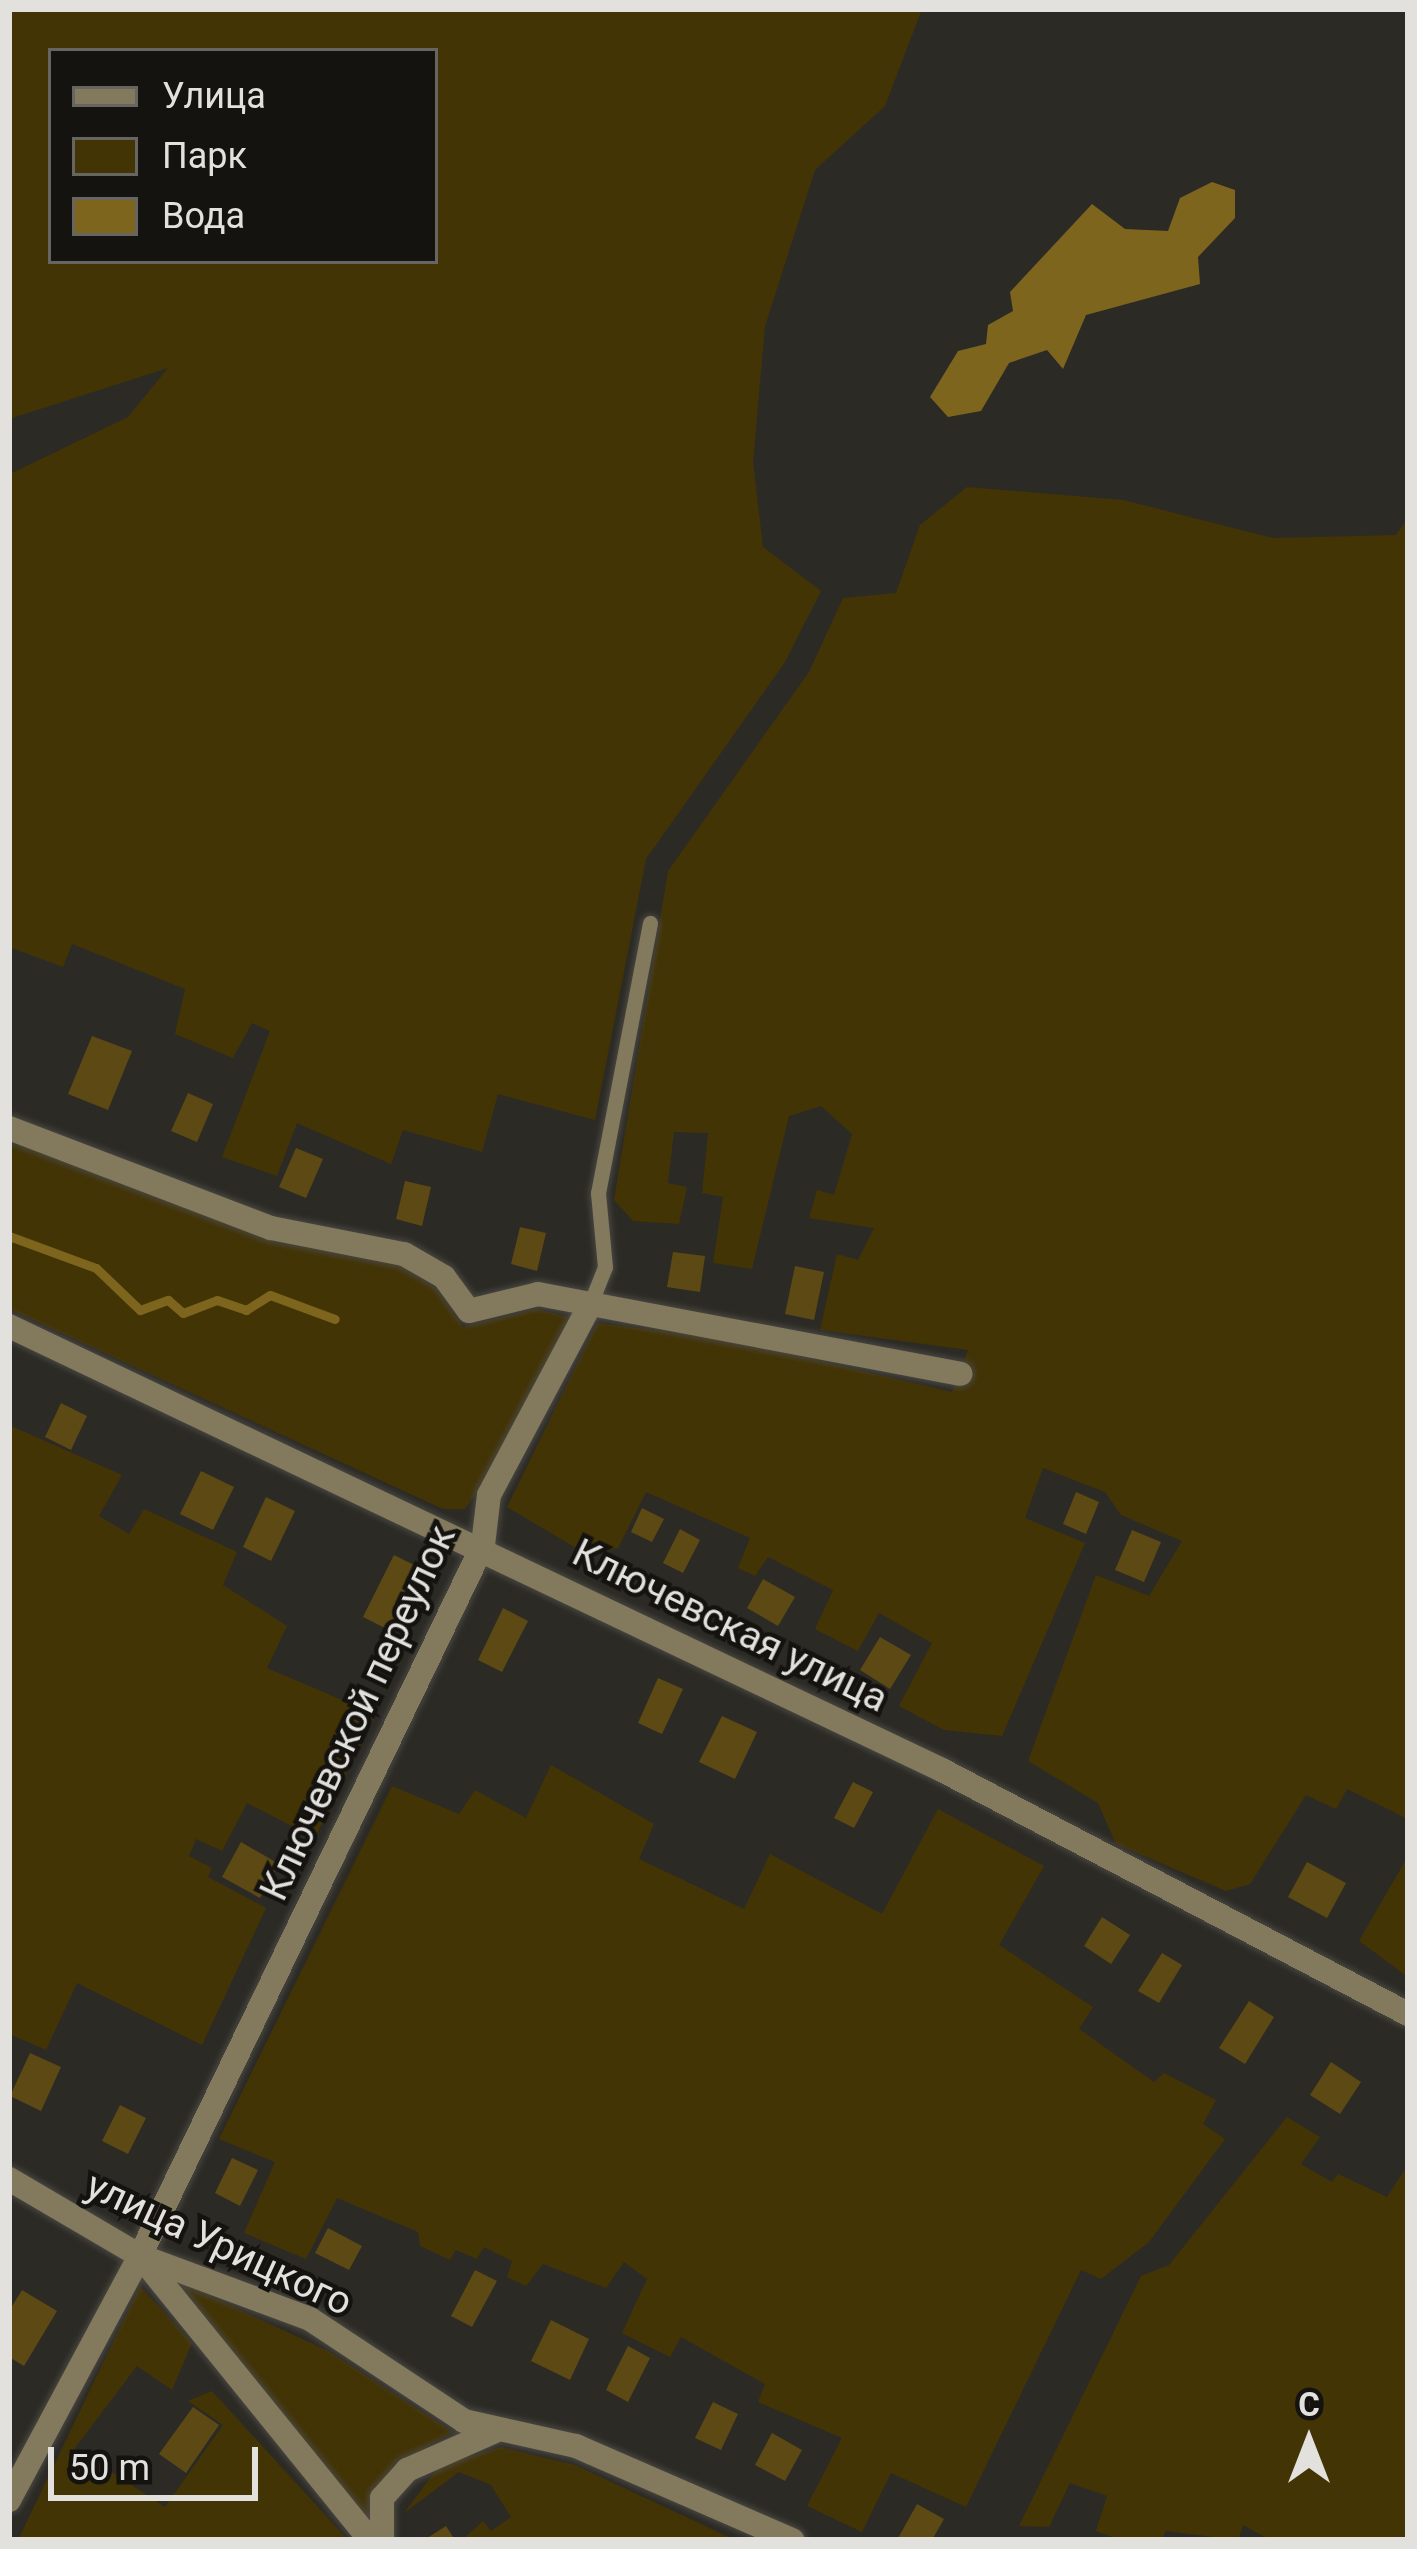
<!DOCTYPE html>
<html>
<head>
<meta charset="utf-8">
<style>
  body { margin:0 }
  #map { position:relative; width:1417px; height:2549px; overflow:hidden; background:#2c2a25; font-family:Roboto,sans-serif }
  div>[style] { position:absolute }
  .green>* { inset:0; background:#433405 }
  .water>* { inset:0; background:#7e651e }
  .stream>* { height:9px; margin:-4.5px; padding:0 4.5px; transform-origin:4.5px; border-radius:4.5px; background:#7e651e }
  .building>* { inset:0; background:#5c4913 }
  .roads { filter:drop-shadow(0 0 3px #494742) drop-shadow(0 0 3px #494742) }
  .lane>* { height:15px; margin:-7.5px; padding:0 7.5px; transform-origin:7.5px; border-radius:7.5px; background:#83795d }
  .street>* { height:24px; margin:-12px; padding:0 12px; transform-origin:12px; border-radius:12px; background:#83795d }
  span { translate:-50% -50%; white-space:nowrap; text-align:center; line-height:1.15; -webkit-text-stroke:9px #141310; paint-order:stroke }
  .street-label { font-size:39px; color:#e2e1dd }
  .frame { position:absolute; inset:0; border:12px solid #e2e1dd; pointer-events:none }
  .legend { position:absolute; left:48px; top:48px; width:390px; height:216px; box-sizing:border-box; background:#141310; border:3px solid #666562; margin:0; padding:15px 21px; list-style:none; font-size:36px; color:#e2e1dd }
  .legend li { display:flex; align-items:center; gap:24px; height:60px }
  .legend b { width:60px; border:3px solid #666562 }
  .north { position:absolute; left:1249px; top:2381px; width:120px; height:120px; -webkit-text-stroke:9px #141310; paint-order:stroke; rotate:0deg; font-size:33px; font-weight:700; line-height:48px; text-align:center; color:#e2e1dd }
  .north::after { content:''; display:block; margin:auto; width:42px; height:54px; background:#e2e1dd; clip-path:polygon(50% 0,100% 100%,50% 72%,0 100%) }
  .scale { position:absolute; left:48px; top:2447px; width:210px; height:54px; box-sizing:border-box; border:6px solid #e2e1dd; border-top:0; padding-left:15px; font-size:36px; line-height:42px; white-space:nowrap; color:#e2e1dd; -webkit-text-stroke:9px #141310; paint-order:stroke }
</style>
</head>
<body>
<div id="map">
  <div class="green">
    <div style="clip-path:polygon(evenodd,9px 9px,922px 9px,885px 106px,815px 170px,765px 326px,753px 462px,763px 547px,821px 591px,785px 662px,646px 859px,595px 1120px,498px 1094px,482px 1152px,403px 1130px,391px 1164px,297px 1123px,277px 1176px,222px 1157px,270px 1031px,252px 1023px,233px 1058px,175px 1034px,185px 989px,72px 944px,63px 967px,9px 947px,10px 474px,128px 417px,168px 368px,9px 419px,9px 9px,51px 51px,435px 51px,435px 261px,51px 261px,51px 51px)"></div>
    <div style="clip-path:polygon(967px 487px,1123px 500px,1273px 538px,1396px 535px,1408px 518px,1408px 1819px,1347px 1789px,1336px 1809px,1306px 1795px,1250px 1884px,1226px 1891px,1116px 1844px,1098px 1803px,1028px 1761px,1096px 1575px,1149px 1596px,1182px 1541px,1121px 1515px,1105px 1492px,1043px 1468px,1025px 1518px,1085px 1543px,1002px 1736px,944px 1730px,899px 1706px,932px 1643px,879px 1613px,858px 1651px,815px 1629px,833px 1590px,768px 1557px,755px 1576px,738px 1568px,750px 1538px,646px 1492px,618px 1548px,588px 1555px,507px 1507px,597px 1323px,722px 1338px,952px 1392px,968px 1350px,820px 1330px,837px 1254px,858px 1260px,874px 1228px,809px 1218px,817px 1190px,834px 1195px,852px 1134px,821px 1106px,789px 1116px,752px 1269px,713px 1263px,723px 1197px,702px 1193px,708px 1133px,674px 1132px,668px 1183px,687px 1187px,679px 1224px,633px 1221px,614px 1200px,668px 871px,809px 672px,843px 598px,896px 593px,920px 525px)"></div>
    <div style="clip-path:polygon(9px 1143px,90px 1164px,273px 1241px,399px 1264px,437px 1289px,463px 1327px,537px 1309px,572px 1318px,496px 1465px,465px 1509px,443px 1509px,9px 1309px)"></div>
    <div style="clip-path:polygon(9px 1425px,122px 1475px,99px 1516px,129px 1534px,144px 1509px,237px 1552px,223px 1585px,287px 1626px,267px 1668px,375px 1714px,315px 1838px,247px 1803px,222px 1851px,196px 1839px,189px 1856px,212px 1868px,208px 1877px,266px 1908px,202px 2045px,77px 1983px,46px 2050px,9px 2034px)"></div>
    <div style="clip-path:polygon(551px 1765px,654px 1824px,639px 1859px,744px 1909px,770px 1854px,882px 1914px,938px 1809px,1044px 1866px,999px 1945px,1093px 2007px,1079px 2029px,1154px 2082px,1164px 2073px,1216px 2100px,1203px 2124px,1225px 2139px,1149px 2242px,1101px 2279px,1081px 2270px,966px 2507px,891px 2473px,862px 2532px,807px 2506px,842px 2438px,758px 2402px,765px 2384px,681px 2337px,670px 2357px,622px 2333px,647px 2279px,624px 2262px,606px 2288px,543px 2264px,526px 2286px,507px 2277px,512px 2261px,484px 2247px,477px 2259px,456px 2250px,450px 2260px,420px 2246px,418px 2232px,337px 2198px,306px 2259px,244px 2233px,275px 2162px,219px 2139px,392px 1786px,459px 1814px,475px 1790px,526px 1818px)"></div>
    <div style="clip-path:polygon(1408px 1856px,1408px 1977px,1359px 1941px)"></div>
    <div style="clip-path:polygon(1287px 2117px,1320px 2137px,1301px 2164px,1332px 2182px,1338px 2174px,1387px 2197px,1408px 2165px,1408px 2540px,1270px 2540px,1243px 2525px,1238px 2540px,1166px 2531px,1162px 2540px,1120px 2540px,1096px 2531px,1107px 2496px,1070px 2483px,1049px 2527px,1019px 2526px,1141px 2276px,1169px 2265px)"></div>
    <div style="clip-path:polygon(176px 2280px,330px 2352px,453px 2432px,393px 2466px,371px 2524px)"></div>
    <div style="clip-path:polygon(140px 2286px,192px 2343px,172px 2390px,137px 2366px,75px 2448px,165px 2507px,223px 2425px,188px 2401px,212px 2391px,348px 2540px,18px 2540px)"></div>
    <div style="clip-path:polygon(501px 2447px,575px 2465px,735px 2540px,462px 2540px,483px 2521px,491px 2531px,511px 2517px,491px 2485px,459px 2472px,404px 2513px,439px 2466px)"></div>
  </div>
  <div class="water">
    <div style="clip-path:polygon(1212px 182px,1235px 190px,1235px 218px,1198px 257px,1200px 284px,1086px 315px,1063px 369px,1047px 350px,1009px 363px,981px 411px,948px 417px,930px 397px,958px 351px,986px 344px,988px 325px,1013px 311px,1010px 292px,1092px 204px,1125px 229px,1168px 231px,1180px 198px)"></div>
  </div>
  <div class="stream">
    <div style="left:9px;top:1236px;width:93px;rotate:20.2deg"></div>
    <div style="left:96px;top:1268px;width:61px;rotate:43.7deg"></div>
    <div style="left:140px;top:1310px;width:30px;rotate:-20deg"></div>
    <div style="left:168px;top:1300px;width:20px;rotate:41deg"></div>
    <div style="left:183px;top:1313px;width:36px;rotate:-21deg"></div>
    <div style="left:217px;top:1300px;width:31px;rotate:19deg"></div>
    <div style="left:246px;top:1310px;width:28px;rotate:-32deg"></div>
    <div style="left:270px;top:1295px;width:69px;rotate:20.3deg"></div>
  </div>
  <div class="building">
    <div style="clip-path:polygon(92px 1036px,132px 1051px,108px 1110px,68px 1094px)"></div>
    <div style="clip-path:polygon(188px 1093px,213px 1104px,197px 1142px,171px 1131px)"></div>
    <div style="clip-path:polygon(296px 1148px,323px 1159px,306px 1198px,279px 1187px)"></div>
    <div style="clip-path:polygon(405px 1181px,431px 1187px,422px 1226px,396px 1219px)"></div>
    <div style="clip-path:polygon(520px 1227px,546px 1233px,537px 1271px,511px 1264px)"></div>
    <div style="clip-path:polygon(673px 1252px,705px 1256px,700px 1292px,667px 1287px)"></div>
    <div style="clip-path:polygon(795px 1266px,824px 1272px,814px 1320px,785px 1314px)"></div>
    <div style="clip-path:polygon(61px 1403px,87px 1416px,71px 1450px,45px 1437px)"></div>
    <div style="clip-path:polygon(201px 1471px,234px 1487px,213px 1530px,180px 1514px)"></div>
    <div style="clip-path:polygon(1076px 1492px,1099px 1502px,1086px 1534px,1063px 1524px)"></div>
    <div style="clip-path:polygon(266px 1497px,295px 1511px,271px 1561px,243px 1547px)"></div>
    <div style="clip-path:polygon(642px 1508px,664px 1519px,652px 1542px,631px 1532px)"></div>
    <div style="clip-path:polygon(680px 1529px,700px 1540px,683px 1573px,663px 1563px)"></div>
    <div style="clip-path:polygon(1132px 1530px,1161px 1542px,1144px 1582px,1115px 1570px)"></div>
    <div style="clip-path:polygon(394px 1555px,424px 1570px,393px 1632px,363px 1617px)"></div>
    <div style="clip-path:polygon(763px 1579px,795px 1597px,778px 1626px,747px 1608px)"></div>
    <div style="clip-path:polygon(503px 1608px,528px 1621px,502px 1672px,478px 1660px)"></div>
    <div style="clip-path:polygon(880px 1637px,911px 1655px,890px 1689px,860px 1670px)"></div>
    <div style="clip-path:polygon(658px 1678px,683px 1689px,662px 1734px,638px 1723px)"></div>
    <div style="clip-path:polygon(722px 1716px,757px 1732px,735px 1779px,699px 1762px)"></div>
    <div style="clip-path:polygon(853px 1782px,873px 1792px,854px 1828px,834px 1818px)"></div>
    <div style="clip-path:polygon(241px 1842px,279px 1864px,260px 1898px,222px 1877px)"></div>
    <div style="clip-path:polygon(1307px 1862px,1346px 1883px,1327px 1918px,1288px 1897px)"></div>
    <div style="clip-path:polygon(1102px 1917px,1130px 1935px,1111px 1964px,1084px 1946px)"></div>
    <div style="clip-path:polygon(1162px 1953px,1182px 1965px,1159px 2003px,1138px 1991px)"></div>
    <div style="clip-path:polygon(1249px 2001px,1274px 2017px,1245px 2064px,1219px 2048px)"></div>
    <div style="clip-path:polygon(30px 2053px,61px 2067px,41px 2111px,10px 2096px)"></div>
    <div style="clip-path:polygon(1331px 2062px,1361px 2082px,1340px 2114px,1310px 2095px)"></div>
    <div style="clip-path:polygon(120px 2105px,146px 2118px,128px 2154px,102px 2141px)"></div>
    <div style="clip-path:polygon(232px 2158px,258px 2170px,240px 2206px,215px 2193px)"></div>
    <div style="clip-path:polygon(328px 2228px,362px 2246px,349px 2270px,315px 2253px)"></div>
    <div style="clip-path:polygon(475px 2270px,497px 2281px,472px 2327px,451px 2316px)"></div>
    <div style="clip-path:polygon(22px 2290px,57px 2311px,24px 2366px,9px 2357px,9px 2311px)"></div>
    <div style="clip-path:polygon(551px 2320px,589px 2339px,570px 2380px,531px 2361px)"></div>
    <div style="clip-path:polygon(628px 2346px,650px 2358px,628px 2402px,606px 2390px)"></div>
    <div style="clip-path:polygon(713px 2402px,738px 2414px,721px 2450px,695px 2438px)"></div>
    <div style="clip-path:polygon(193px 2407px,219px 2425px,186px 2473px,159px 2454px)"></div>
    <div style="clip-path:polygon(772px 2433px,802px 2450px,785px 2481px,755px 2465px)"></div>
    <div style="clip-path:polygon(917px 2504px,944px 2519px,932px 2540px,897px 2540px)"></div>
    <div style="clip-path:polygon(446px 2526px,455px 2540px,424px 2540px)"></div>
  </div>
  <div class="roads">
    <div class="lane">
      <div style="left:589px;top:1307px;width:43px;rotate:-68.2deg"></div>
      <div style="left:605px;top:1267px;width:74px;rotate:-95.4deg"></div>
      <div style="left:598px;top:1193px;width:275px;rotate:-79.1deg"></div>
    </div>
    <div class="street">
      <div style="left:9px;top:1128px;width:280px;rotate:20.9deg"></div>
      <div style="left:271px;top:1228px;width:136px;rotate:11.1deg"></div>
      <div style="left:404px;top:1254px;width:46px;rotate:29.9deg"></div>
      <div style="left:444px;top:1277px;width:42px;rotate:53.7deg"></div>
      <div style="left:469px;top:1311px;width:71px;rotate:-13.8deg"></div>
      <div style="left:538px;top:1294px;width:430px;rotate:10.7deg"></div>
      <div style="left:9px;top:1326px;width:1033px;rotate:25.45deg"></div>
      <div style="left:942px;top:1770px;width:526px;rotate:27.64deg"></div>
      <div style="left:9px;top:2179px;width:152px;rotate:30.4deg"></div>
      <div style="left:140px;top:2256px;width:181px;rotate:20.3deg"></div>
      <div style="left:310px;top:2319px;width:185px;rotate:33.5deg"></div>
      <div style="left:464px;top:2421px;width:115px;rotate:12.6deg"></div>
      <div style="left:576px;top:2446px;width:236px;rotate:23.5deg"></div>
      <div style="left:141px;top:2257px;width:364px;rotate:51deg"></div>
      <div style="left:9px;top:2500px;width:277px;rotate:-61.8deg"></div>
      <div style="left:140px;top:2256px;width:789px;rotate:-64.25deg"></div>
      <div style="left:483px;top:1545px;width:50px;rotate:-83.2deg"></div>
      <div style="left:489px;top:1495px;width:213px;rotate:-62deg"></div>
      <div style="left:382px;top:2540px;width:42px;rotate:-90deg"></div>
      <div style="left:382px;top:2498px;width:38px;rotate:-48deg"></div>
      <div style="left:407px;top:2470px;width:94px;rotate:-23.8deg"></div>
    </div>
  </div>
  <div class="street-label">
    <span style="left:730px;top:1626px;rotate:26deg">Ключевская улица</span>
    <span style="left:358px;top:1713px;rotate:-65deg">Ключевской переулок</span>
    <span style="left:219px;top:2244px;rotate:25deg">улица Урицкого</span>
  </div>
  <div class="frame"></div>
  <ul class="legend">
  <li><b style="height:15px;background:#83795d"></b>Улица</li>
  <li><b style="height:33px;background:#433405"></b>Парк</li>
  <li><b style="height:33px;background:#7e651e"></b>Вода</li>
  </ul>
  <div class="north">С</div>
  <div class="scale">50 m</div>
</div>
</body>
</html>
